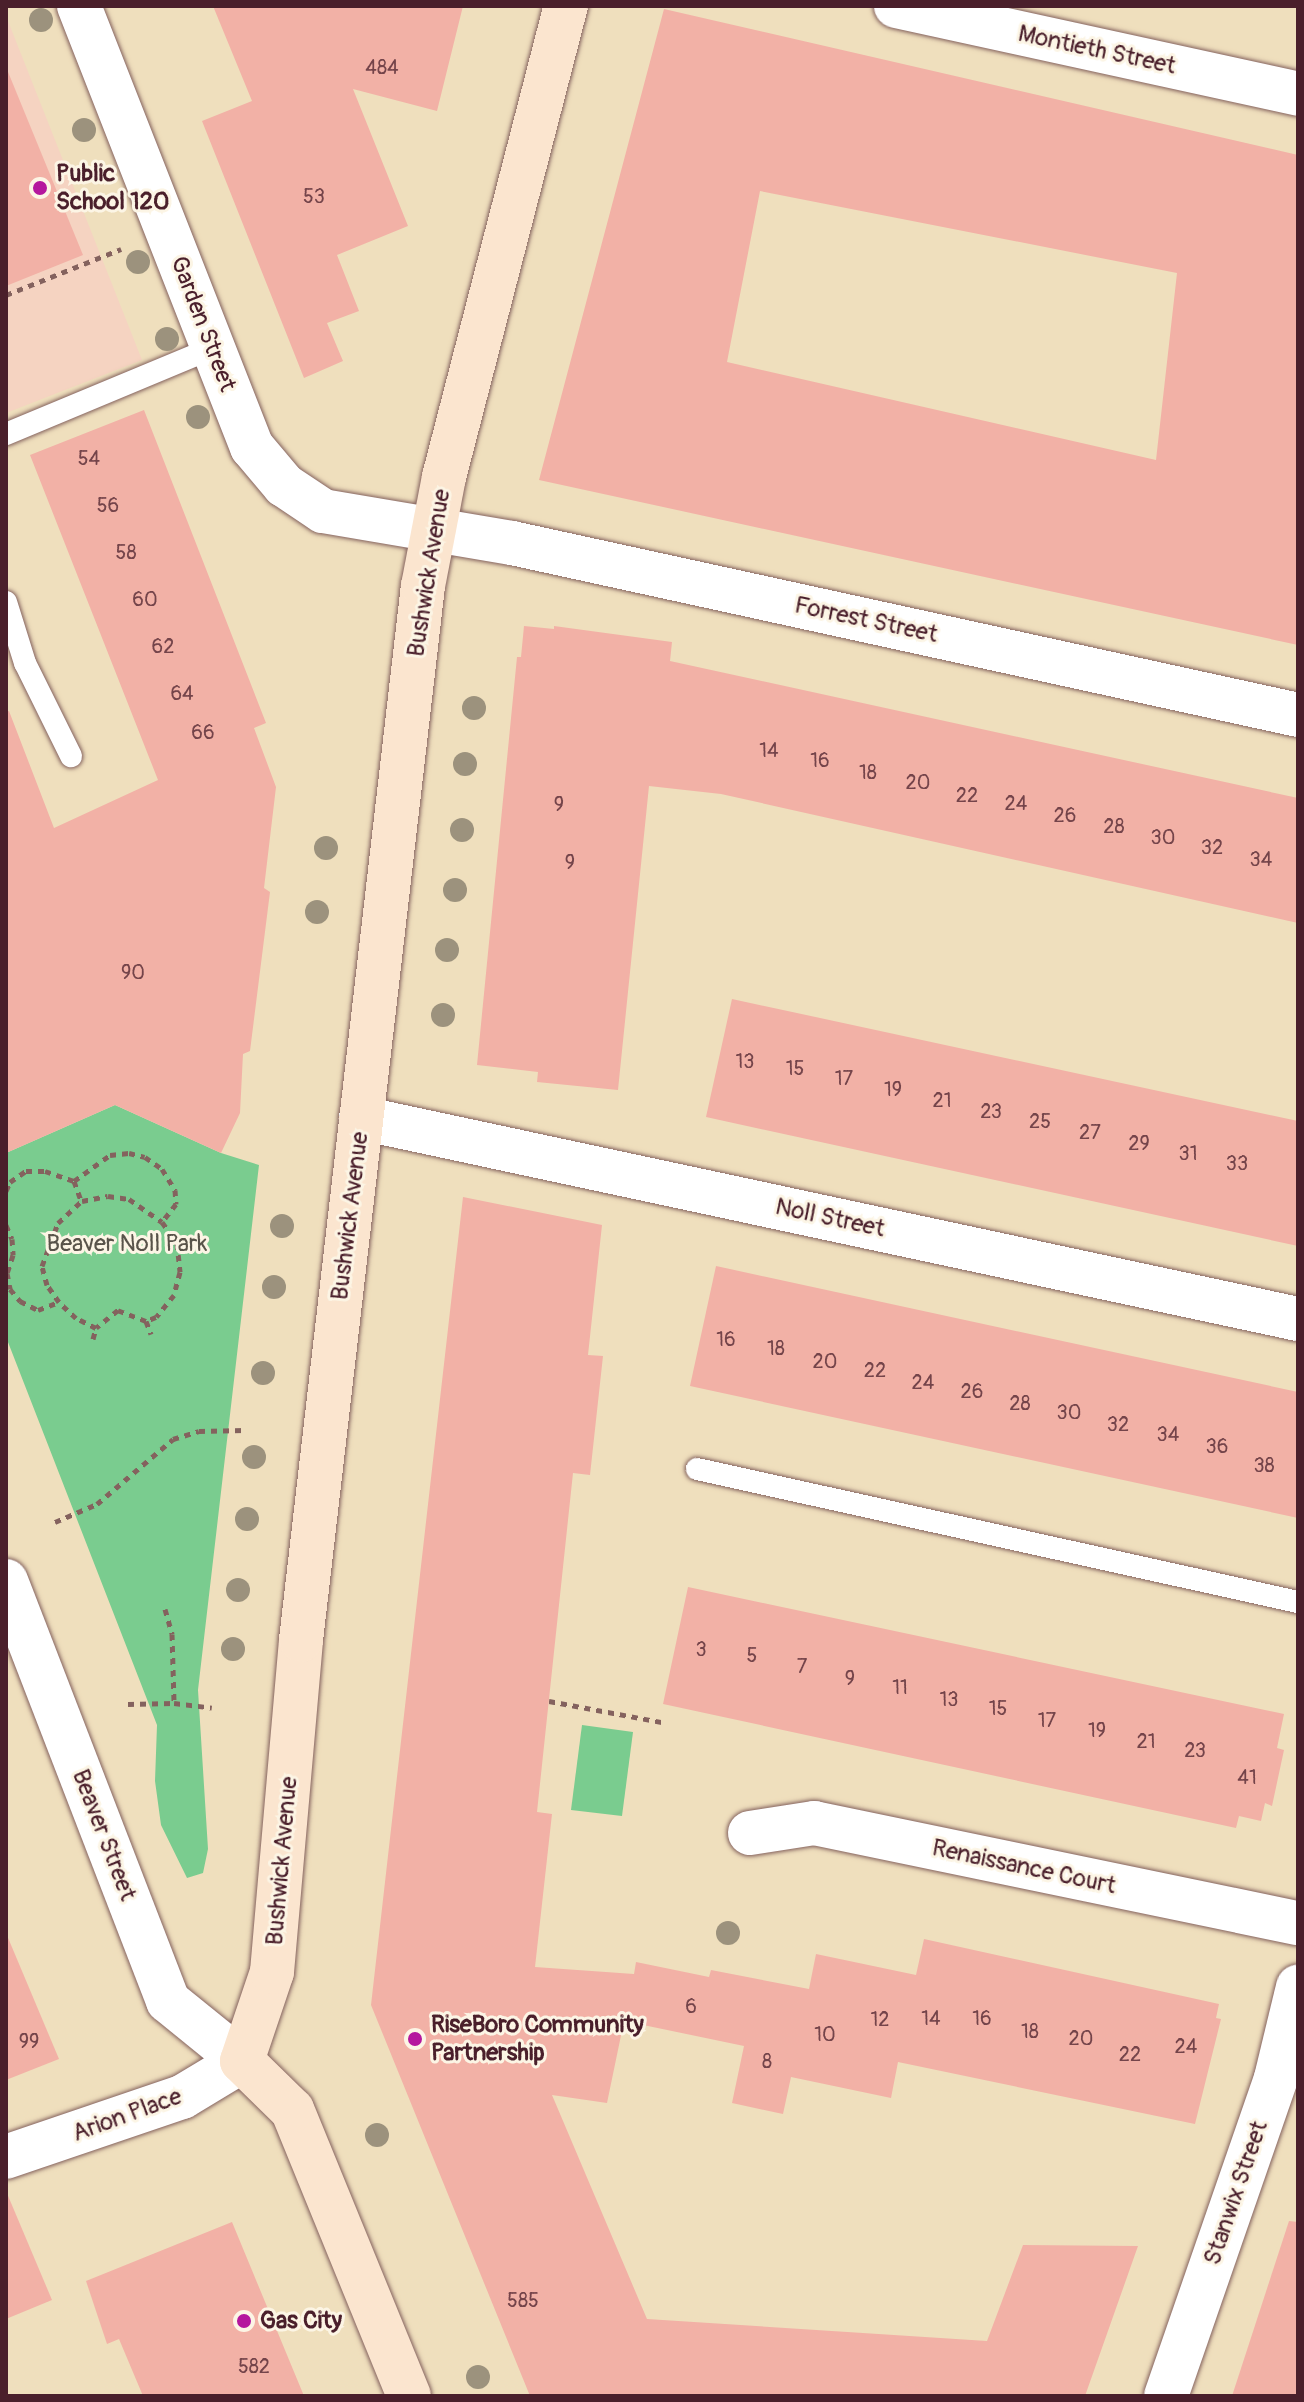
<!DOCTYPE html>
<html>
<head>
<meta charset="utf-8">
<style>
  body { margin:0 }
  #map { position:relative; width:1304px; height:2402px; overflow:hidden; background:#efdfbd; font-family:Pangolin,sans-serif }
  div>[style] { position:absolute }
  .built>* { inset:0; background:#f5d3c1 }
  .green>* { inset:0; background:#7acc8f }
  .building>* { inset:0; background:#f2b1a6 }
  .path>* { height:5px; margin-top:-2.5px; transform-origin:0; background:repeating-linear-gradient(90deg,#84625e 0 6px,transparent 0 12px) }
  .roads { filter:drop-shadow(0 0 2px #84625e) drop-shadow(0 0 2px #84625e) }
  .service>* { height:22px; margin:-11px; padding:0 11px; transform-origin:11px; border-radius:11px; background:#fff }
  .minor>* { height:44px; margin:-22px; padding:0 22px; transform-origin:22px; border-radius:22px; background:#fff }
  .secondary>* { height:44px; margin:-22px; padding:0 22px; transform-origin:22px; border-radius:22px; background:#fbe5cf }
  .trees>* { width:24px; height:24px; margin:-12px; border-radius:50%; background:#9c927d }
  .dots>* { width:22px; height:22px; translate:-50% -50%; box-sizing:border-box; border:4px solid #fcf5e5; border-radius:50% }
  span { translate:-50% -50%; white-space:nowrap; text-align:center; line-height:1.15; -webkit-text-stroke:6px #fcf5e5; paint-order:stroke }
  .number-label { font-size:20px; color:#74444a }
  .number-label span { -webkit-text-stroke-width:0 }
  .street-label { font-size:24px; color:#4a1f2b }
  .poi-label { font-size:24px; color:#4a1f2b; font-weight:700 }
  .left { translate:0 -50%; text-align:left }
  .park-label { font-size:24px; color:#585349 }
  .frame { position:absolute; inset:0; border:8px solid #4a1f2b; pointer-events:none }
</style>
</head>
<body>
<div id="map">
  <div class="built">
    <div style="clip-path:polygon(6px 16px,142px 360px,6px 413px)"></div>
  </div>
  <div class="green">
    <div style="clip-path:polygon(115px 1105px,221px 1153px,259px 1165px,198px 1690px,208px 1849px,203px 1873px,187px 1878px,161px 1825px,155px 1781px,157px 1725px,6px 1337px,6px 1153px)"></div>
    <div style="clip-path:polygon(582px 1725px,633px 1732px,622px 1816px,571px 1810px)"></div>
  </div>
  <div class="building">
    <div style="clip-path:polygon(213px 6px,463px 6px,437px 111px,353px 89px,408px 226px,337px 255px,359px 311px,327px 323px,343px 361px,304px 378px,202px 121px,252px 101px)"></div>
    <div style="clip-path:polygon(evenodd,664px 9px,1298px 155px,1298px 645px,539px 480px,664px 9px,760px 191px,1177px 273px,1156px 460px,727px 362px,760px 191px)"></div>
    <div style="clip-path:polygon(6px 67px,83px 255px,6px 286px)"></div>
    <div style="clip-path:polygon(144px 410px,266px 723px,254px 728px,276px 787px,264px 888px,270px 892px,250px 1051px,243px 1054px,240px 1113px,221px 1153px,115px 1105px,6px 1153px,6px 712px,9px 711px,54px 828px,158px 780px,30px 455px)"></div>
    <div style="clip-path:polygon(524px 626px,554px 629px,554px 626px,672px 642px,670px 661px,1298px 798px,1298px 923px,721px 794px,649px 786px,618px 1090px,537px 1082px,538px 1072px,477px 1065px,517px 657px,521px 657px)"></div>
    <div style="clip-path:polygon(732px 999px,1298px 1121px,1298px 1246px,706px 1117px)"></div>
    <div style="clip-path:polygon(463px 1197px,602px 1225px,588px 1355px,603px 1356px,590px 1475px,573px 1473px,537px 1812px,552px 1814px,535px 1967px,634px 1974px,636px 1962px,709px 1977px,711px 1970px,809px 1989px,816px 1954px,916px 1975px,924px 1939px,1219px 2004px,1216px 2018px,1221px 2019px,1195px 2124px,898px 2062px,891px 2098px,791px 2077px,783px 2114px,732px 2103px,744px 2046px,624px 2021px,607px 2103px,552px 2095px,647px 2319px,987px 2341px,1023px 2245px,1138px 2246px,1085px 2396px,530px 2396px,371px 2005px)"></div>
    <div style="clip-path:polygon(716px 1266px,1298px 1392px,1298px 1518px,690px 1386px)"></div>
    <div style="clip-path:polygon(688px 1587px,1284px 1714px,1277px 1748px,1284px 1750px,1272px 1806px,1265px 1803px,1261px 1821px,1239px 1816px,1236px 1828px,663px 1704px)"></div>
    <div style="clip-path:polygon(6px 1933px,59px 2059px,6px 2080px)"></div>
    <div style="clip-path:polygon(6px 2191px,52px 2300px,6px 2319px)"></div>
    <div style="clip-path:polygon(1289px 2221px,1298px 2222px,1298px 2396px,1232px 2396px)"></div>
    <div style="clip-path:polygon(232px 2222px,304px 2396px,143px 2396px,119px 2339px,107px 2344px,86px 2281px)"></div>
  </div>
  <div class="path">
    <div style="left:6px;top:295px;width:124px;rotate:-21.8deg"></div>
    <div style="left:74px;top:1181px;width:44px;rotate:-35.8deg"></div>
    <div style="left:110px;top:1155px;width:19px;rotate:-6deg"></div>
    <div style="left:129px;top:1153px;width:16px;rotate:14deg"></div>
    <div style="left:145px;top:1157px;width:21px;rotate:35deg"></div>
    <div style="left:162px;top:1169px;width:25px;rotate:58deg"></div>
    <div style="left:175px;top:1190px;width:14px;rotate:86deg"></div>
    <div style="left:176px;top:1204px;width:23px;rotate:128deg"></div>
    <div style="left:6px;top:1191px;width:10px;rotate:-66deg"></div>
    <div style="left:10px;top:1182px;width:19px;rotate:-35deg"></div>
    <div style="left:26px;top:1171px;width:19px"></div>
    <div style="left:45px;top:1171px;width:31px;rotate:19deg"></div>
    <div style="left:74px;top:1181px;width:20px;rotate:70deg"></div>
    <div style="left:108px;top:1196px;width:21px;rotate:8deg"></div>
    <div style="left:129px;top:1199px;width:40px;rotate:34.9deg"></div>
    <div style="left:162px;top:1222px;width:26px;rotate:54deg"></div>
    <div style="left:177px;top:1243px;width:29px;rotate:84deg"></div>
    <div style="left:180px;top:1272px;width:24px;rotate:105deg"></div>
    <div style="left:174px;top:1295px;width:28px;rotate:129deg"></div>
    <div style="left:156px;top:1317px;width:11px;rotate:158deg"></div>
    <div style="left:146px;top:1321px;width:30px;rotate:-159deg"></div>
    <div style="left:118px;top:1310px;width:28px;rotate:141deg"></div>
    <div style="left:96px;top:1328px;width:22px;rotate:-153deg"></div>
    <div style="left:76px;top:1318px;width:23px;rotate:-137deg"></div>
    <div style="left:59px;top:1302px;width:21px;rotate:-125deg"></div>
    <div style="left:47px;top:1285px;width:20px;rotate:-105deg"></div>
    <div style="left:42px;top:1266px;width:46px;rotate:-69.6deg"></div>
    <div style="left:58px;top:1223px;width:33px;rotate:-43deg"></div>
    <div style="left:82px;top:1201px;width:26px;rotate:-11deg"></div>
    <div style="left:6px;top:1225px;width:15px;rotate:67deg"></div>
    <div style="left:12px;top:1239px;width:16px;rotate:86deg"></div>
    <div style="left:13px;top:1255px;width:19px;rotate:108deg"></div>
    <div style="left:7px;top:1273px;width:16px;rotate:79deg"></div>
    <div style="left:10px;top:1289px;width:16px;rotate:50deg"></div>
    <div style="left:20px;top:1301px;width:20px;rotate:27deg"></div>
    <div style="left:38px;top:1310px;width:22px;rotate:-21deg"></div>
    <div style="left:146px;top:1321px;width:14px;rotate:69deg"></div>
    <div style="left:93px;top:1339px;width:11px;rotate:-75deg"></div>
    <div style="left:55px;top:1522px;width:46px;rotate:-23.2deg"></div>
    <div style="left:97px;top:1504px;width:100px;rotate:-40.5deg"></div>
    <div style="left:173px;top:1439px;width:27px;rotate:-17deg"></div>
    <div style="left:199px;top:1431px;width:46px;rotate:-1.2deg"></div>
    <div style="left:165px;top:1609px;width:26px;rotate:74deg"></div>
    <div style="left:172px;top:1634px;width:69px;rotate:88.3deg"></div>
    <div style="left:549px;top:1701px;width:119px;rotate:10.6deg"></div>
    <div style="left:128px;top:1704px;width:46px;rotate:-1.2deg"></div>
    <div style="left:174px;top:1703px;width:38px;rotate:7deg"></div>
  </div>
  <div class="roads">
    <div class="service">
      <div style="left:6px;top:434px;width:224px;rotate:-22.6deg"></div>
      <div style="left:6px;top:602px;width:64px;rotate:72.7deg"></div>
      <div style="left:25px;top:663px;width:104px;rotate:63.7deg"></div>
      <div style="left:697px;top:1469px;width:616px;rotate:12.48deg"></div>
    </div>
    <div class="minor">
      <div style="left:79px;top:6px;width:474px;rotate:68.6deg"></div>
      <div style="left:252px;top:447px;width:50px;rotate:49.9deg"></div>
      <div style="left:284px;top:485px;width:47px;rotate:33.7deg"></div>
      <div style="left:323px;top:511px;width:192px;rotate:9.6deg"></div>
      <div style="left:512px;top:543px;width:805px;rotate:12.34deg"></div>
      <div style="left:896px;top:6px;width:412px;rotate:12.3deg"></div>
      <div style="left:361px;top:1118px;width:958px;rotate:12.11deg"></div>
      <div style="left:6px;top:1581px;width:450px;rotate:68.9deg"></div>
      <div style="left:168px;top:2001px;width:95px;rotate:39deg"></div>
      <div style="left:242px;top:2061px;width:70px;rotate:149deg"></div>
      <div style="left:182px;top:2097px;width:186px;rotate:161.2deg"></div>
      <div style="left:750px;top:1833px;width:65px;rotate:-8.9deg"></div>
      <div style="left:814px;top:1823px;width:494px;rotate:11.7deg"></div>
      <div style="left:1166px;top:2396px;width:336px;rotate:-70.9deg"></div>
      <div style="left:1276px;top:2078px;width:94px;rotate:-76.4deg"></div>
    </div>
    <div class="secondary">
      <div style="left:409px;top:2396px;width:309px;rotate:-112.2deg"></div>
      <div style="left:292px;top:2110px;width:70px;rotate:-135.6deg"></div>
      <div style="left:242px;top:2061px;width:94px;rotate:-71.4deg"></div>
      <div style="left:272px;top:1972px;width:333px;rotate:-85deg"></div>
      <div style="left:301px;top:1640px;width:1061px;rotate:-83.4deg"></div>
      <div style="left:423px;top:586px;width:111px;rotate:-79.1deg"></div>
      <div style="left:444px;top:477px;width:487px;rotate:-75.5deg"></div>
    </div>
  </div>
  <div class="trees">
    <div style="left:41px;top:20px"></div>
    <div style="left:84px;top:130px"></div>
    <div style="left:138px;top:262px"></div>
    <div style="left:167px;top:339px"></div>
    <div style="left:198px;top:417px"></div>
    <div style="left:474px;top:708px"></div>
    <div style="left:465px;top:764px"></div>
    <div style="left:462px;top:830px"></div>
    <div style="left:326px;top:848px"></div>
    <div style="left:455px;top:890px"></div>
    <div style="left:317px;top:912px"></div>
    <div style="left:447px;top:950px"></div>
    <div style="left:443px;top:1015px"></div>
    <div style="left:282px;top:1226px"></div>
    <div style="left:274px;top:1287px"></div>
    <div style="left:263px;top:1373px"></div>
    <div style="left:254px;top:1457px"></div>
    <div style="left:247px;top:1519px"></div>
    <div style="left:238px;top:1590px"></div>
    <div style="left:233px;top:1649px"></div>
    <div style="left:728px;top:1933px"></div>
    <div style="left:377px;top:2135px"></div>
    <div style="left:478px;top:2377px"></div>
  </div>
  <div class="dots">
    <div style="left:40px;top:188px;background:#b5179e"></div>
    <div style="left:415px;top:2039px;background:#b5179e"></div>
    <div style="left:244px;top:2321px;background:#b5179e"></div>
  </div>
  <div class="number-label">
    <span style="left:382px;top:67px">484</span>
    <span style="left:314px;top:196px">53</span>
    <span style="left:89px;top:458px">54</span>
    <span style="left:108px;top:505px">56</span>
    <span style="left:126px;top:552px">58</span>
    <span style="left:145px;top:599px">60</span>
    <span style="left:163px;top:646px">62</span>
    <span style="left:182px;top:693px">64</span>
    <span style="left:203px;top:732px">66</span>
    <span style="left:769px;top:750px">14</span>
    <span style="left:820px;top:760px">16</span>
    <span style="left:868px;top:772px">18</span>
    <span style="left:918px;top:782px">20</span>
    <span style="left:967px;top:795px">22</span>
    <span style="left:1016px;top:803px">24</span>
    <span style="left:559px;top:804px">9</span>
    <span style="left:1065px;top:815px">26</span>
    <span style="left:1114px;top:826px">28</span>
    <span style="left:1163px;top:837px">30</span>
    <span style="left:1212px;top:847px">32</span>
    <span style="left:1261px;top:859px">34</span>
    <span style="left:570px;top:862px">9</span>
    <span style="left:133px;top:972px">90</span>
    <span style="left:745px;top:1061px">13</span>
    <span style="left:795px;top:1068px">15</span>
    <span style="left:844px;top:1078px">17</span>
    <span style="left:893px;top:1089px">19</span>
    <span style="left:942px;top:1100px">21</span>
    <span style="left:991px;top:1111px">23</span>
    <span style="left:1040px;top:1121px">25</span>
    <span style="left:1090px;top:1132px">27</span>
    <span style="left:1139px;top:1143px">29</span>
    <span style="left:1188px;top:1153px">31</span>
    <span style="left:1237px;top:1163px">33</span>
    <span style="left:726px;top:1339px">16</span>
    <span style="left:776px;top:1348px">18</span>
    <span style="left:825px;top:1361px">20</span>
    <span style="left:875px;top:1370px">22</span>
    <span style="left:923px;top:1382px">24</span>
    <span style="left:972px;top:1391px">26</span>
    <span style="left:1020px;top:1403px">28</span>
    <span style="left:1069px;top:1412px">30</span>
    <span style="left:1118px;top:1424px">32</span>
    <span style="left:1168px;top:1434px">34</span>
    <span style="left:1217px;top:1446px">36</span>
    <span style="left:1264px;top:1465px">38</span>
    <span style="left:701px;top:1649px">3</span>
    <span style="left:752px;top:1655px">5</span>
    <span style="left:802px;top:1666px">7</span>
    <span style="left:850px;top:1678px">9</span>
    <span style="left:900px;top:1687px">11</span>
    <span style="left:949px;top:1699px">13</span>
    <span style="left:998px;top:1708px">15</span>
    <span style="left:1047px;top:1720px">17</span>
    <span style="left:1097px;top:1730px">19</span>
    <span style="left:1146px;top:1741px">21</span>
    <span style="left:1195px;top:1750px">23</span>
    <span style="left:1247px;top:1777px">41</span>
    <span style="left:691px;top:2006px">6</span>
    <span style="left:931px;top:2018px">14</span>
    <span style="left:982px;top:2018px">16</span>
    <span style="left:880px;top:2019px">12</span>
    <span style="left:1030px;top:2031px">18</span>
    <span style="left:825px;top:2034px">10</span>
    <span style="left:1081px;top:2038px">20</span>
    <span style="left:29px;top:2041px">99</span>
    <span style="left:1186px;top:2046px">24</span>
    <span style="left:1130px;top:2054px">22</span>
    <span style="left:767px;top:2061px">8</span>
    <span style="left:523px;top:2300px">585</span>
    <span style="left:254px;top:2366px">582</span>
  </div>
  <div class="street-label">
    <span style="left:1097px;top:50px;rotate:12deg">Montieth Street</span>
    <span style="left:203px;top:324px;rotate:69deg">Garden Street</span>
    <span style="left:429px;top:573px;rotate:-81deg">Bushwick Avenue</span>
    <span style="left:866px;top:620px;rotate:12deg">Forrest Street</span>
    <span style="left:350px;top:1216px;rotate:-83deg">Bushwick Avenue</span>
    <span style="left:830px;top:1218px;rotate:12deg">Noll Street</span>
    <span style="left:104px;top:1835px;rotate:69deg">Beaver Street</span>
    <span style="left:282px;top:1861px;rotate:-85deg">Bushwick Avenue</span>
    <span style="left:1024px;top:1867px;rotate:12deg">Renaissance Court</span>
    <span style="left:127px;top:2115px;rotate:-20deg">Arion Place</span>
    <span style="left:1236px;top:2193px;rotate:-71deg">Stanwix Street</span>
  </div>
  <div class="poi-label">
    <span class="left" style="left:56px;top:188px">Public<br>School 120</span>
    <span class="left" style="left:431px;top:2039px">RiseBoro Community<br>Partnership</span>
    <span class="left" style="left:260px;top:2321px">Gas City</span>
  </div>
  <div class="park-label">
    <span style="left:127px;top:1244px">Beaver Noll Park</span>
  </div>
  <div class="frame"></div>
</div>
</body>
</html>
